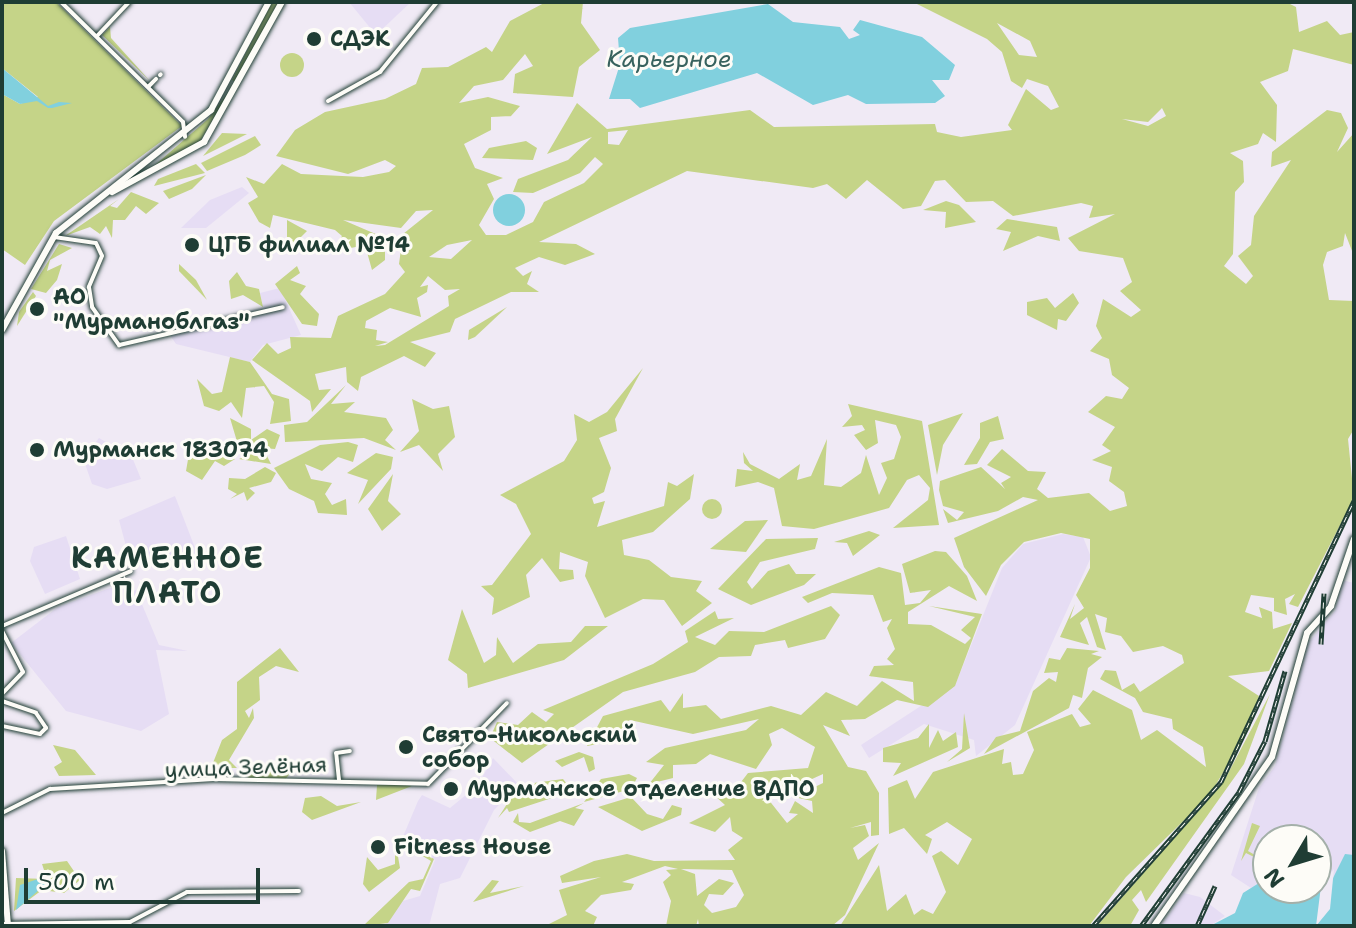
<!DOCTYPE html>
<html>
<head>
<meta charset="utf-8">
<style>
  body { margin:0 }
  #map { position:relative; width:1356px; height:928px; overflow:hidden; background:#f0eaf5; font-family:"Shantell Sans",sans-serif }
  div>[style] { position:absolute }
  .built>* { inset:0; background:#e6ddf4 }
  .green>* { inset:0; background:#c5d488 }
  .round { border-radius:50% }
  .water>* { inset:0; background:#81d0de }
  .pier>* { inset:0; background:#f0eaf5 }
  .roads { filter:drop-shadow(0 0 2px #1f3d34) drop-shadow(0 0 2px #1f3d34) }
  .minor>* { height:4px; margin:-2px; padding:0 2px; transform-origin:2px; border-radius:2px; background:#fdfcf7 }
  .major>* { height:6px; margin:-3px; padding:0 3px; transform-origin:3px; border-radius:3px; background:#fdfcf7 }
  .rail>* { height:5px; margin-top:-2.5px; transform-origin:0; background:repeating-linear-gradient(90deg,#fdfcf7 0 6px,#1f3d34 0 12px); box-sizing:border-box; border-block:2px solid #1f3d34 }
  .dots>* { width:22px; height:22px; translate:-50% -50%; box-sizing:border-box; border:4px solid #fdfcf7; border-radius:50% }
  span { translate:-50% -50%; white-space:nowrap; text-align:center; line-height:1.15; -webkit-text-stroke:6px #fdfcf7; paint-order:stroke }
  .poi-label { font-size:22px; color:#1f3d34; font-weight:700 }
  .left { translate:0 -50%; text-align:left }
  .street-label { font-size:22px; color:#1f3d34 }
  .water-label { font-size:24px; color:#38625e; font-style:italic }
  .district-label { font-size:30px; color:#1f3d34; font-weight:700; letter-spacing:2px }
  .frame { position:absolute; inset:0; border:4px solid #1f3d34; pointer-events:none }
  .north { position:absolute; left:1252px; top:824px; width:80px; height:80px; box-sizing:border-box; background:#fdfcf7; border:2px solid #a4b0a9; border-radius:50%; rotate:232deg; font-size:22px; font-weight:700; line-height:32px; text-align:center; color:#1f3d34 }
  .north::after { content:''; display:block; margin:auto; width:28px; height:36px; background:#1f3d34; clip-path:polygon(50% 0,100% 100%,50% 72%,0 100%) }
  .scale { position:absolute; left:24px; top:868px; width:236px; height:36px; box-sizing:border-box; border:4px solid #1f3d34; border-top:0; padding-left:10px; font-size:24px; line-height:28px; white-space:nowrap; color:#1f3d34; -webkit-text-stroke:6px #fdfcf7; paint-order:stroke }
</style>
</head>
<body>
<div id="map">
  <div class="built">
    <div style="clip-path:polygon(349px 2px,411px 2px,376px 35px)"></div>
    <div style="clip-path:polygon(242px 187px,249px 193px,206px 228px,181px 228px,210px 200px)"></div>
    <div style="clip-path:polygon(280px 288px,301px 335px,263px 345px,250px 362px,176px 344px,170px 335px,263px 307px,260px 293px)"></div>
    <div style="clip-path:polygon(99px 438px,132px 457px,141px 479px,107px 489px,92px 484px,83px 458px)"></div>
    <div style="clip-path:polygon(175px 496px,197px 553px,131px 565px,119px 520px)"></div>
    <div style="clip-path:polygon(1063px 534px,1083px 537px,1091px 557px,1015px 725px,976px 756px,974px 740px,924px 724px,869px 758px,861px 745px,956px 683px,1002px 568px,1023px 544px)"></div>
    <div style="clip-path:polygon(66px 536px,80px 579px,45px 594px,30px 561px,34px 547px)"></div>
    <div style="clip-path:polygon(1342px 580px,1354px 583px,1354px 855px,1345px 855px,1334px 878px,1316px 858px,1316px 840px,1268px 840px,1268px 882px,1251px 888px,1231px 875px,1259px 788px,1275px 766px,1308px 643px,1335px 611px)"></div>
    <div style="clip-path:polygon(110px 588px,136px 590px,159px 645px,188px 651px,156px 650px,169px 714px,141px 731px,66px 711px,11px 643px,58px 607px)"></div>
    <div style="clip-path:polygon(493px 758px,519px 785px,494px 810px,460px 878px,440px 884px,429px 926px,384px 926px,403px 901px,420px 896px,435px 860px,402px 839px,418px 801px,422px 795px,450px 808px,478px 785px)"></div>
    <div style="clip-path:polygon(1184px 893px,1200px 897px,1225px 916px,1210px 926px,1161px 926px)"></div>
  </div>
  <div class="green">
    <div style="clip-path:polygon(2px 2px,56px 2px,182px 126px,54px 221px,25px 265px,2px 249px,2px 94px,20px 104px,38px 97px,2px 68px)"></div>
    <div style="clip-path:polygon(272px 2px,278px 2px,237px 83px,232px 80px)"></div>
    <div style="clip-path:polygon(evenodd,546px 2px,583px 2px,581px 23px,600px 50px,579px 67px,573px 97px,513px 93px,515px 74px,533px 66px,525px 54px,503px 80px,474px 86px,459px 103px,488px 97px,520px 106px,511px 116px,491px 117px,491px 130px,464px 144px,475px 168px,503px 178px,487px 184px,494px 199px,479px 225px,486px 235px,506px 235px,533px 222px,544px 202px,584px 183px,603px 164px,595px 157px,580px 173px,533px 193px,513px 192px,518px 179px,568px 160px,592px 137px,547px 154px,577px 103px,607px 129px,750px 110px,774px 127px,935px 124px,937px 132px,961px 137px,1012px 130px,1008px 125px,1026px 89px,1051px 110px,1059px 107px,1048px 86px,1027px 79px,1022px 88px,1011px 81px,1002px 52px,987px 39px,913px 2px,1286px 2px,1296px 7px,1299px 32px,1327px 21px,1340px 35px,1354px 32px,1354px 65px,1293px 49px,1288px 71px,1260px 82px,1277px 105px,1276px 142px,1263px 133px,1258px 144px,1230px 153px,1243px 161px,1244px 182px,1235px 192px,1233px 254px,1224px 266px,1246px 284px,1253px 276px,1238px 256px,1251px 245px,1254px 216px,1291px 160px,1271px 167px,1272px 152px,1327px 110px,1341px 113px,1348px 128px,1337px 152px,1354px 133px,1354px 256px,1345px 233px,1343px 246px,1327px 252px,1323px 265px,1329px 300px,1354px 301px,1354px 429px,1348px 439px,1354px 498px,1298px 607px,1289px 604px,1295px 594px,1285px 599px,1287px 615px,1274px 611px,1274px 598px,1251px 595px,1245px 612px,1262px 618px,1259px 607px,1272px 612px,1273px 629px,1292px 623px,1269px 671px,1228px 676px,1259px 696px,1250px 728px,1209px 796px,1126px 877px,1089px 926px,840px 926px,879px 865px,887px 911px,906px 894px,914px 915px,922px 909px,933px 914px,946px 892px,932px 856px,941px 851px,958px 865px,972px 839px,947px 822px,925px 835px,932px 839px,927px 854px,904px 828px,889px 834px,888px 788px,907px 780px,915px 799px,933px 772px,1004px 749px,1002px 764px,1011px 762px,1013px 775px,1023px 774px,1034px 750px,1027px 732px,1072px 714px,1080px 727px,1091px 724px,1078px 709px,1093px 690px,1132px 710px,1141px 740px,1157px 730px,1206px 767px,1203px 747px,1173px 729px,1172px 719px,1143px 712px,1135px 698px,1100px 679px,1105px 670px,1116px 671px,1122px 690px,1134px 683px,1140px 692px,1184px 663px,1182px 655px,1163px 646px,1133px 652px,1121px 636px,1105px 632px,1107px 618px,1095px 614px,1106px 650px,1097px 647px,1087px 617px,1080px 623px,1089px 645px,1060px 637px,1075px 604px,1070px 619px,1084px 608px,1076px 595px,1090px 568px,1090px 539px,1061px 533px,1024px 542px,1001px 565px,986px 596px,964px 567px,954px 538px,1038px 500px,1023px 497px,998px 511px,948px 523px,943px 509px,957px 520px,964px 512px,943px 506px,939px 490px,940px 481px,981px 467px,1005px 489px,1001px 483px,1011px 477px,987px 465px,1002px 449px,1028px 471px,1046px 472px,1037px 489px,1048px 498px,1089px 493px,1110px 511px,1127px 506px,1124px 492px,1109px 481px,1112px 467px,1092px 460px,1111px 451px,1102px 445px,1115px 427px,1088px 412px,1106px 396px,1122px 399px,1129px 388px,1112px 375px,1109px 359px,1090px 351px,1102px 338px,1096px 326px,1103px 299px,1131px 317px,1141px 310px,1120px 291px,1132px 282px,1123px 258px,1079px 251px,1068px 238px,1115px 214px,1089px 218px,1093px 206px,1081px 203px,1013px 216px,993px 201px,966px 202px,945px 180px,935px 181px,921px 206px,903px 209px,867px 180px,846px 199px,827px 184px,813px 188px,687px 171px,539px 242px,576px 244px,595px 254px,565px 265px,539px 257px,515px 268px,523px 276px,532px 271px,527px 284px,539px 292px,511px 292px,455px 319px,450px 332px,410px 342px,436px 353px,425px 367px,404px 356px,361px 377px,358px 391px,347px 382px,346px 367px,315px 374px,319px 390px,331px 389px,312px 412px,310px 401px,252px 360px,267px 343px,278px 354px,291px 348px,290px 337px,331px 338px,338px 316px,385px 294px,405px 272px,399px 264px,403px 234px,433px 210px,416px 211px,401px 228px,343px 220px,385px 238px,385px 260px,372px 270px,365px 245px,332px 252px,342px 236px,335px 230px,273px 215px,270px 228px,259px 222px,248px 203px,258px 197px,246px 177px,264px 184px,282px 164px,301px 174px,363px 177px,389px 172px,396px 166px,385px 160px,348px 174px,276px 156px,295px 130px,325px 112px,385px 99px,416px 84px,422px 68px,448px 67px,486px 47px,492px 52px,510px 21px,546px 2px,997px 23px,1030px 41px,1037px 57px,1019px 55px,997px 23px,546px 2px,1162px 108px,1166px 116px,1148px 126px,1122px 119px,1148px 122px,1162px 108px,546px 2px,628px 130px,619px 145px,608px 144px,608px 132px,628px 130px,546px 2px,472px 240px,451px 259px,429px 257px,447px 245px,472px 240px,546px 2px,428px 276px,445px 290px,460px 289px,448px 296px,449px 306px,385px 345px,375px 346px,388px 342px,376px 340px,377px 330px,365px 328px,366px 321px,390px 308px,421px 317px,417px 298px,427px 292px,428px 285px,420px 287px,428px 276px)"></div>
    <div style="clip-path:polygon(110px 27px,111px 38px,150px 81px,102px 35px)"></div>
    <div class="round" style="left:280px;top:53px;width:24px;height:24px"></div>
    <div style="clip-path:polygon(232px 87px,199px 143px,154px 166px,208px 119px)"></div>
    <div style="clip-path:polygon(222px 133px,247px 134px,203px 156px)"></div>
    <div style="clip-path:polygon(255px 136px,261px 145px,245px 155px,207px 171px,201px 163px)"></div>
    <div style="clip-path:polygon(526px 141px,537px 148px,533px 160px,482px 158px,489px 148px)"></div>
    <div style="clip-path:polygon(196px 164px,205px 173px,154px 186px,158px 179px)"></div>
    <div style="clip-path:polygon(206px 175px,192px 189px,169px 199px,163px 191px)"></div>
    <div style="clip-path:polygon(131px 192px,159px 203px,146px 214px,136px 206px,125px 220px,113px 220px,112px 238px,106px 226px,100px 234px,90px 227px,65px 236px,119px 199px,110px 206px,117px 208px)"></div>
    <div style="clip-path:polygon(946px 201px,959px 205px,976px 222px,945px 228px,946px 212px,923px 210px)"></div>
    <div style="clip-path:polygon(1007px 219px,1057px 227px,1060px 241px,1038px 236px,1003px 251px,1011px 232px,996px 229px)"></div>
    <div style="clip-path:polygon(287px 220px,307px 231px,299px 239px,308px 249px,287px 242px)"></div>
    <div style="clip-path:polygon(59px 244px,72px 248px,50px 260px,47px 271px,62px 264px,57px 280px,46px 293px,31px 289px)"></div>
    <div style="clip-path:polygon(179px 264px,196px 280px,207px 300px,179px 271px)"></div>
    <div style="clip-path:polygon(297px 266px,300px 273px,290px 280px,306px 286px,300px 294px,319px 314px,317px 326px,302px 324px,275px 284px)"></div>
    <div style="clip-path:polygon(237px 272px,246px 286px,259px 289px,263px 307px,243px 295px,231px 299px,229px 281px)"></div>
    <div style="clip-path:polygon(33px 292px,36px 296px,17px 326px,19px 312px)"></div>
    <div style="clip-path:polygon(1073px 293px,1079px 303px,1066px 321px,1058px 319px,1057px 330px,1027px 315px,1027px 302px,1047px 298px,1055px 308px)"></div>
    <div style="clip-path:polygon(507px 307px,475px 337px,468px 340px,469px 330px)"></div>
    <div style="clip-path:polygon(230px 357px,250px 362px,272px 394px,289px 399px,291px 421px,270px 424px,274px 402px,264px 386px,246px 388px,242px 418px,231px 402px,219px 411px,204px 406px,197px 379px,212px 394px,222px 392px)"></div>
    <div style="clip-path:polygon(643px 368px,615px 419px,617px 431px,599px 438px,611px 468px,604px 492px,592px 498px,594px 504px,605px 501px,597px 527px,664px 506px,668px 482px,677px 486px,694px 474px,690px 499px,653px 532px,622px 540px,624px 555px,649px 560px,671px 577px,702px 581px,696px 591px,712px 603px,682px 626px,664px 600px,643px 599px,605px 618px,585px 576px,588px 562px,560px 552px,559px 569px,573px 570px,574px 579px,560px 582px,542px 558px,526px 575px,530px 597px,492px 615px,494px 598px,481px 586px,492px 585px,531px 534px,516px 504px,500px 495px,564px 461px,577px 440px,574px 414px,589px 422px,607px 412px)"></div>
    <div style="clip-path:polygon(346px 385px,331px 404px,355px 402px,344px 412px,386px 418px,393px 430px,385px 440px,396px 450px,364px 438px,285px 442px,284px 425px,307px 422px)"></div>
    <div style="clip-path:polygon(412px 399px,433px 409px,449px 406px,455px 437px,438px 454px,443px 471px,419px 445px,400px 452px,419px 431px)"></div>
    <div style="clip-path:polygon(848px 404px,922px 421px,939px 525px,893px 528px,928px 500px,930px 488px,919px 475px,907px 480px,889px 508px,814px 529px,782px 526px,774px 488px,758px 482px,735px 487px,737px 469px,753px 471px,744px 463px,743px 452px,750px 464px,779px 479px,800px 464px,797px 480px,811px 476px,827px 439px,824px 485px,841px 487px,861px 473px,866px 455px,879px 495px,887px 478px,881px 463px,894px 459px,901px 437px,896px 425px,875px 420px,878px 443px,866px 450px,854px 435px,865px 430px,862px 425px,842px 427px,852px 416px)"></div>
    <div style="clip-path:polygon(963px 413px,943px 445px,937px 475px,928px 425px)"></div>
    <div style="clip-path:polygon(998px 416px,1004px 439px,990px 442px,977px 464px,964px 465px,980px 438px,980px 423px)"></div>
    <div style="clip-path:polygon(230px 418px,251px 429px,251px 440px,267px 429px,280px 435px,275px 449px,263px 448px,271px 464px,239px 459px,257px 451px,248px 446px,241px 455px)"></div>
    <div style="clip-path:polygon(348px 442px,358px 445px,353px 462px,338px 457px,322px 471px,305px 464px,311px 479px,332px 483px,325px 494px,332px 505px,346px 499px,347px 515px,318px 513px,314px 501px,289px 489px,274px 468px,320px 445px)"></div>
    <div style="clip-path:polygon(220px 447px,235px 459px,224px 466px,215px 461px,202px 480px,186px 471px,190px 448px,211px 457px)"></div>
    <div style="clip-path:polygon(376px 453px,393px 457px,391px 469px,358px 504px,368px 480px,347px 473px)"></div>
    <div style="clip-path:polygon(265px 467px,276px 473px,271px 482px,249px 488px,255px 493px,247px 501px,244px 492px,230px 499px,237px 494px,228px 489px,229px 478px,245px 479px)"></div>
    <div style="clip-path:polygon(393px 474px,388px 501px,401px 514px,382px 531px,368px 509px)"></div>
    <div class="round" style="left:702px;top:499px;width:20px;height:20px"></div>
    <div style="clip-path:polygon(768px 520px,746px 552px,710px 549px,745px 521px)"></div>
    <div style="clip-path:polygon(869px 531px,880px 535px,853px 556px,847px 543px,834px 542px)"></div>
    <div style="clip-path:polygon(818px 538px,815px 549px,760px 562px,747px 582px,752px 589px,768px 571px,789px 564px,796px 574px,816px 574px,804px 585px,751px 605px,718px 589px,766px 539px)"></div>
    <div style="clip-path:polygon(evenodd,935px 551px,946px 552px,967px 576px,977px 601px,949px 586px,908px 612px,908px 624px,931px 625px,965px 644px,971px 638px,961px 630px,975px 617px,929px 606px,982px 614px,955px 686px,928px 707px,897px 700px,865px 719px,841px 720px,850px 736px,823px 725px,848px 767px,866px 771px,879px 793px,879px 835px,871px 836px,871px 822px,850px 828px,865px 825px,869px 836px,853px 848px,858px 860px,879px 843px,845px 915px,832px 926px,699px 926px,698px 919px,696px 926px,666px 926px,671px 901px,663px 882px,671px 875px,666px 870px,678px 869px,665px 866px,622px 882px,634px 884px,631px 890px,601px 895px,585px 911px,597px 917px,593px 926px,545px 926px,567px 915px,559px 890px,601px 877px,562px 883px,560px 876px,594px 861px,627px 854px,654px 861px,735px 860px,728px 850px,743px 838px,732px 831px,730px 817px,715px 832px,689px 823px,725px 805px,714px 795px,738px 786px,748px 773px,808px 768px,815px 747px,782px 728px,769px 734px,772px 745px,756px 769px,710px 754px,696px 764px,673px 765px,673px 778px,649px 784px,664px 765px,646px 762px,665px 748px,746px 730px,759px 719px,693px 734px,630px 720px,623px 724px,630px 738px,587px 746px,603px 716px,661px 700px,670px 712px,683px 693px,683px 708px,706px 705px,721px 719px,771px 706px,801px 715px,826px 692px,857px 706px,882px 681px,914px 701px,913px 682px,869px 676px,874px 666px,894px 665px,887px 659px,895px 649px,887px 628px,892px 619px,883px 622px,873px 595px,832px 593px,808px 603px,802px 597px,879px 567px,901px 573px,905px 605px,920px 603px,931px 590px,910px 593px,902px 564px,935px 551px,823px 774px,823px 783px,794px 797px,812px 801px,813px 813px,795px 801px,789px 813px,798px 814px,787px 823px,768px 799px,823px 774px,935px 551px,681px 869px,732px 870px,744px 895px,736px 907px,712px 913px,704px 905px,709px 894px,723px 895px,734px 883px,719px 879px,697px 896px,695px 874px,681px 869px)"></div>
    <div style="clip-path:polygon(831px 606px,840px 615px,825px 639px,788px 648px,785px 640px,755px 645px,751px 656px,719px 657px,695px 672px,623px 692px,522px 763px,490px 738px,497px 722px,518px 725px,532px 712px,546px 722px,554px 714px,543px 710px,653px 664px,688px 642px,685px 631px,715px 611px,718px 619px,734px 618px,695px 637px,715px 645px,729px 631px,764px 632px)"></div>
    <div style="clip-path:polygon(462px 609px,484px 663px,496px 655px,497px 637px,513px 663px,538px 644px,571px 642px,585px 626px,608px 626px,564px 660px,468px 688px,467px 674px,448px 660px)"></div>
    <div style="clip-path:polygon(280px 648px,299px 672px,276px 666px,259px 677px,260px 700px,245px 711px,249px 718px,253px 708px,254px 718px,229px 760px,237px 768px,211px 768px,222px 740px,237px 729px,237px 682px)"></div>
    <div style="clip-path:polygon(1067px 648px,1099px 651px,1091px 654px,1102px 657px,1088px 668px,1082px 698px,1073px 695px,1069px 708px,984px 754px,996px 737px,1020px 731px,1033px 691px,1049px 678px,1056px 682px,1058px 672px,1044px 673px,1049px 658px,1060px 660px)"></div>
    <div style="clip-path:polygon(1270px 694px,1244px 764px,1146px 902px,1141px 890px,1132px 900px,1139px 910px,1130px 926px,1097px 926px,1224px 781px)"></div>
    <div style="clip-path:polygon(964px 713px,970px 748px,947px 762px,962px 749px)"></div>
    <div style="clip-path:polygon(929px 724px,929px 748px,938px 730px,943px 741px,956px 732px,958px 747px,893px 776px,901px 763px,883px 762px,883px 748px,918px 738px)"></div>
    <div style="clip-path:polygon(53px 745px,75px 750px,96px 775px,59px 776px,54px 767px,62px 762px)"></div>
    <div style="clip-path:polygon(579px 752px,593px 757px,595px 769px,589px 772px,584px 757px,562px 767px,555px 761px)"></div>
    <div style="clip-path:polygon(263px 763px,276px 773px,283px 763px,296px 765px,285px 780px,248px 779px,246px 768px)"></div>
    <div style="clip-path:polygon(629px 774px,637px 778px,631px 789px,584px 802px,601px 779px)"></div>
    <div style="clip-path:polygon(563px 779px,567px 784px,558px 796px,509px 812px,507px 808px,498px 818px,519px 785px)"></div>
    <div style="clip-path:polygon(401px 784px,412px 786px,376px 800px,377px 785px)"></div>
    <div style="clip-path:polygon(321px 796px,337px 806px,361px 802px,312px 820px,302px 812px,305px 798px)"></div>
    <div style="clip-path:polygon(631px 797px,647px 814px,663px 819px,672px 805px,682px 808px,681px 815px,642px 831px,598px 807px)"></div>
    <div style="clip-path:polygon(584px 803px,575px 808px,584px 810px,574px 826px,560px 821px,530px 832px,513px 822px,518px 813px,519px 822px,530px 823px)"></div>
    <div style="clip-path:polygon(1252px 823px,1260px 826px,1248px 851px,1255px 855px,1256px 858px,1246px 853px,1241px 861px)"></div>
    <div style="clip-path:polygon(395px 839px,400px 868px,369px 892px,363px 884px,367px 857px,378px 870px,395px 864px)"></div>
    <div style="clip-path:polygon(397px 841px,403px 841px,434px 859px,431px 866px,420px 891px,411px 889px,388px 923px,363px 926px,409px 882px,423px 879px,431px 861px)"></div>
    <div style="clip-path:polygon(67px 861px,80px 880px,64px 893px,42px 890px,14px 911px,16px 878px,47px 879px,42px 864px)"></div>
    <div style="clip-path:polygon(492px 880px,499px 881px,490px 893px,524px 886px,473px 902px)"></div>
  </div>
  <div class="water">
    <div style="clip-path:polygon(768px 4px,793px 22px,840px 27px,849px 39px,860px 35px,853px 30px,860px 20px,922px 37px,955px 65px,949px 80px,932px 80px,945px 96px,935px 103px,866px 104px,848px 95px,813px 105px,757px 73px,640px 108px,630px 99px,609px 99px,620px 64px,618px 38px,630px 28px)"></div>
    <div style="clip-path:polygon(2px 68px,48px 106px,59px 102px,72px 103px,52px 108px,48px 108px,37px 101px,20px 104px,2px 94px)"></div>
    <div class="round" style="left:493px;top:194px;width:32px;height:32px"></div>
    <div style="clip-path:polygon(1345px 854px,1354px 855px,1354px 926px,1210px 926px,1235px 913px,1243px 893px,1259px 883px,1316px 888px,1316px 858px,1333px 878px)"></div>
    <div style="clip-path:polygon(41px 878px,47px 883px,16px 910px,20px 885px)"></div>
  </div>
  <div class="pier">
    <div style="clip-path:polygon(1334px 869px,1330px 909px,1316px 926px,1321px 886px)"></div>
  </div>
  <div class="roads">
    <div class="minor">
      <div style="left:61px;top:2px;width:171px;rotate:44.5deg"></div>
      <div style="left:183px;top:122px;width:15px;rotate:82deg"></div>
      <div style="left:97px;top:36px;width:47px;rotate:-46.7deg"></div>
      <div style="left:160px;top:75px;width:1px;rotate:-45deg"></div>
      <div style="left:149px;top:86px;width:10px;rotate:-45deg"></div>
      <div style="left:328px;top:101px;width:60px;rotate:-29.1deg"></div>
      <div style="left:380px;top:72px;width:90px;rotate:-50.8deg"></div>
      <div style="left:54px;top:237px;width:42px;rotate:8.1deg"></div>
      <div style="left:96px;top:243px;width:14px;rotate:65deg"></div>
      <div style="left:102px;top:256px;width:34px;rotate:113deg"></div>
      <div style="left:89px;top:287px;width:20px;rotate:81deg"></div>
      <div style="left:92px;top:307px;width:47px;rotate:54.6deg"></div>
      <div style="left:119px;top:345px;width:168px;rotate:-13deg"></div>
      <div style="left:2px;top:626px;width:140px;rotate:-23.1deg"></div>
      <div style="left:2px;top:631px;width:46px;rotate:62.9deg"></div>
      <div style="left:23px;top:672px;width:30px;rotate:134deg"></div>
      <div style="left:2px;top:701px;width:36px;rotate:19deg"></div>
      <div style="left:36px;top:713px;width:18px;rotate:56deg"></div>
      <div style="left:46px;top:728px;width:8px;rotate:135deg"></div>
      <div style="left:40px;top:734px;width:39px;rotate:-168deg"></div>
      <div style="left:339px;top:780px;width:27px;rotate:-96deg"></div>
      <div style="left:336px;top:753px;width:14px;rotate:-8deg"></div>
      <div style="left:2px;top:813px;width:54px;rotate:-26.6deg"></div>
      <div style="left:50px;top:789px;width:164px;rotate:-3.5deg"></div>
      <div style="left:214px;top:779px;width:214px;rotate:1.3deg"></div>
      <div style="left:428px;top:784px;width:113px;rotate:-45.7deg"></div>
      <div style="left:2px;top:924px;width:128px;rotate:-0.9deg"></div>
      <div style="left:130px;top:922px;width:64px;rotate:-27.8deg"></div>
      <div style="left:187px;top:892px;width:112px;rotate:-0.5deg"></div>
    </div>
    <div class="major">
      <div style="left:112px;top:192px;width:105px;rotate:-28.5deg"></div>
      <div style="left:204px;top:142px;width:160px;rotate:-60.9deg"></div>
      <div style="left:2px;top:330px;width:111px;rotate:-60.9deg"></div>
      <div style="left:56px;top:233px;width:198px;rotate:-38.4deg"></div>
      <div style="left:211px;top:110px;width:123px;rotate:-61.8deg"></div>
      <div style="left:2px;top:851px;width:75px;rotate:85.4deg"></div>
      <div style="left:1154px;top:926px;width:206px;rotate:-55.1deg"></div>
      <div style="left:1272px;top:757px;width:129px;rotate:-74.2deg"></div>
      <div style="left:1307px;top:633px;width:36px;rotate:-48deg"></div>
      <div style="left:1331px;top:606px;width:71px;rotate:-71.1deg"></div>
    </div>
  </div>
  <div class="rail">
    <div style="left:1321px;top:644px;width:51px;rotate:-86.6deg"></div>
    <div style="left:1093px;top:926px;width:193px;rotate:-48.4deg"></div>
    <div style="left:1221px;top:782px;width:311px;rotate:-64.7deg"></div>
    <div style="left:1141px;top:926px;width:166px;rotate:-53.8deg"></div>
    <div style="left:1239px;top:792px;width:57px;rotate:-63deg"></div>
    <div style="left:1265px;top:741px;width:73px;rotate:-74.1deg"></div>
    <div style="left:1197px;top:926px;width:44px;rotate:-65.8deg"></div>
  </div>
  <div class="dots">
    <div style="left:314px;top:39px;background:#1f3d34"></div>
    <div style="left:192px;top:245px;background:#1f3d34"></div>
    <div style="left:37px;top:309px;background:#1f3d34"></div>
    <div style="left:37px;top:450px;background:#1f3d34"></div>
    <div style="left:406px;top:747px;background:#1f3d34"></div>
    <div style="left:451px;top:789px;background:#1f3d34"></div>
    <div style="left:378px;top:847px;background:#1f3d34"></div>
  </div>
  <div class="poi-label">
    <span class="left" style="left:330px;top:39px">СДЭК</span>
    <span class="left" style="left:208px;top:245px">ЦГБ филиал №14</span>
    <span class="left" style="left:53px;top:309px">AO<br>"Мурманоблгаз"</span>
    <span class="left" style="left:53px;top:450px">Мурманск 183074</span>
    <span class="left" style="left:422px;top:747px">Свято-Никольский<br>собор</span>
    <span class="left" style="left:467px;top:789px">Мурманское отделение ВДПО</span>
    <span class="left" style="left:394px;top:847px">Fitness House</span>
  </div>
  <div class="street-label">
    <span style="left:246px;top:767px;rotate:-2deg">улица Зелёная</span>
  </div>
  <div class="water-label">
    <span style="left:669px;top:60px">Карьерное</span>
  </div>
  <div class="district-label">
    <span style="left:168px;top:575px">КАМЕННОЕ<br>ПЛАТО</span>
  </div>
  <div class="frame"></div>
  <div class="north">N</div>
  <div class="scale">500 m</div>
</div>
</body>
</html>
